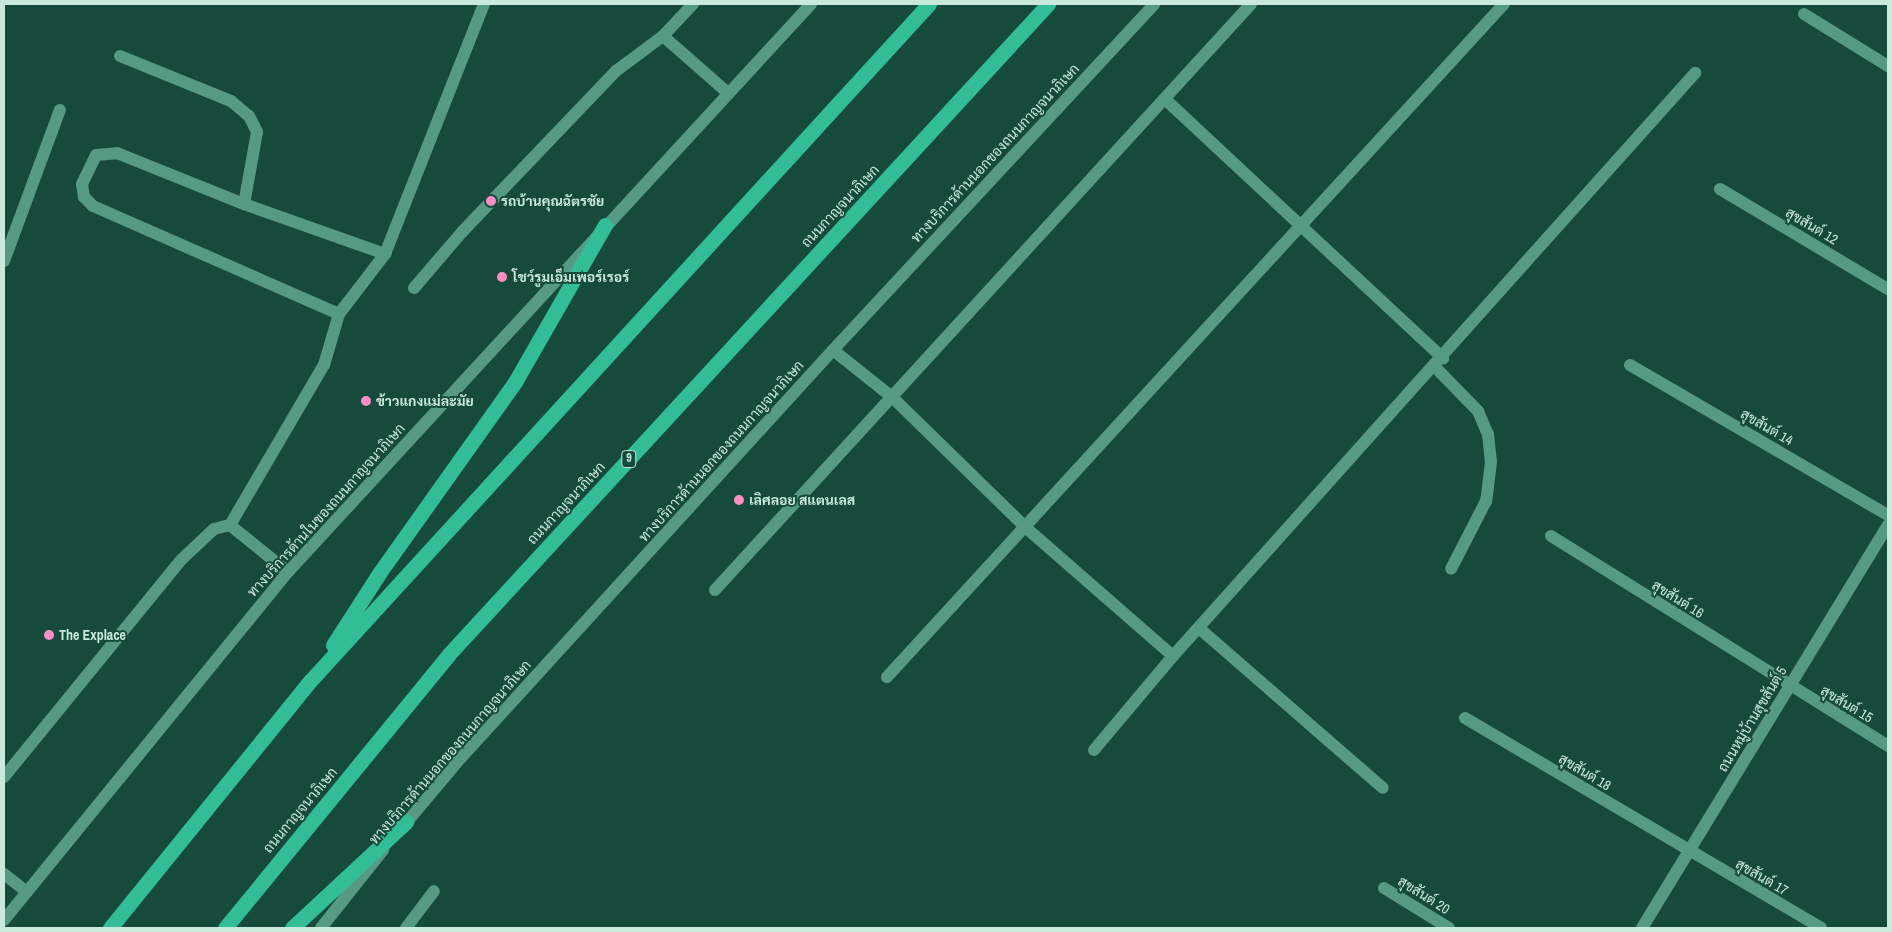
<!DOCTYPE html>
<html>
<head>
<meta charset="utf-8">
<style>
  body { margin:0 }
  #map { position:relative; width:1892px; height:932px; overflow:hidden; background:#164b3c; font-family:"Archivo Narrow",Sarabun,sans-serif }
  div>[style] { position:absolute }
  .lane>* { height:12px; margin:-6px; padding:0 6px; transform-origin:6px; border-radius:6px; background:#579a84 }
  .street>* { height:12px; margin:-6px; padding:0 6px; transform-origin:6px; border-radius:6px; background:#579a84 }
  .secondary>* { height:12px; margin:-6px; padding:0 6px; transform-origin:6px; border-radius:6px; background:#579a84 }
  .highway>* { height:15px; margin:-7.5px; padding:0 7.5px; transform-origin:7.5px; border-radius:7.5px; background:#33bd97 }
  .dots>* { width:14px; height:14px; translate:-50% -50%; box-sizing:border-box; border:2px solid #164b3c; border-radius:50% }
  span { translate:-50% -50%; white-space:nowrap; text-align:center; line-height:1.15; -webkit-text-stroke:4px #164b3c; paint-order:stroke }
  .shield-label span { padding:1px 4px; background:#164b3c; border:1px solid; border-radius:4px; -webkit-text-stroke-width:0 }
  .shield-label { font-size:12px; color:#c8e9dc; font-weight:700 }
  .street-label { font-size:14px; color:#c8e9dc }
  .poi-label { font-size:14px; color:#c8e9dc; font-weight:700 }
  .left { translate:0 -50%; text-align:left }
  .frame { position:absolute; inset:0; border:5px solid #c8e9dc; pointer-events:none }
</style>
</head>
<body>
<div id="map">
  <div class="lane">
    <div style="left:663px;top:36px;width:44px;rotate:-46.8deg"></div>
    <div style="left:120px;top:56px;width:120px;rotate:22.1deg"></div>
    <div style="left:231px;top:101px;width:23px;rotate:40deg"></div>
    <div style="left:249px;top:116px;width:18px;rotate:63deg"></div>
    <div style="left:257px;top:132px;width:73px;rotate:100.2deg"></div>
    <div style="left:4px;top:261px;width:161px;rotate:-69.7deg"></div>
    <div style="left:414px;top:288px;width:74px;rotate:-49.4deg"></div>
    <div style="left:462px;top:232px;width:223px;rotate:-46.3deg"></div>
    <div style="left:616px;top:71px;width:59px;rotate:-36.7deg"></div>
    <div style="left:663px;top:36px;width:86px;rotate:41.2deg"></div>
    <div style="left:339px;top:314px;width:269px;rotate:-156.3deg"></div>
    <div style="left:93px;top:206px;width:13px;rotate:-135deg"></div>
    <div style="left:84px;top:197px;width:13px;rotate:-99deg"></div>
    <div style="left:82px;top:184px;width:32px;rotate:-64deg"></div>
    <div style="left:96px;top:155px;width:21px;rotate:-5deg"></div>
    <div style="left:117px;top:153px;width:137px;rotate:21.9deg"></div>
    <div style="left:244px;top:204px;width:150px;rotate:19.5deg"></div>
    <div style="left:1435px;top:367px;width:62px;rotate:45.7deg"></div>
    <div style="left:1478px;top:411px;width:25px;rotate:67deg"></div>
    <div style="left:1488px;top:434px;width:28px;rotate:84deg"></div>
    <div style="left:1491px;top:462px;width:39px;rotate:97deg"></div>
    <div style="left:1486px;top:501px;width:76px;rotate:117.2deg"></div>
    <div style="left:288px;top:572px;width:75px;rotate:-141deg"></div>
    <div style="left:230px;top:525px;width:186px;rotate:-59.6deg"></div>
    <div style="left:324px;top:365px;width:53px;rotate:-73.6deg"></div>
    <div style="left:339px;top:314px;width:76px;rotate:-52.5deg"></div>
    <div style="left:385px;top:254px;width:269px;rotate:-68.4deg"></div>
    <div style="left:1200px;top:629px;width:242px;rotate:41deg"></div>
    <div style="left:4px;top:777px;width:281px;rotate:-50.8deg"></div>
    <div style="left:182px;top:559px;width:44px;rotate:-43.2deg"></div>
    <div style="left:214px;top:529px;width:16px;rotate:-14deg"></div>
    <div style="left:4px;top:874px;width:29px;rotate:38deg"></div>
    <div style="left:406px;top:928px;width:46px;rotate:-52.9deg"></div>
  </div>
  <div class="street">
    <div style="left:1804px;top:14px;width:99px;rotate:31.8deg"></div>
    <div style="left:1166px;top:100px;width:379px;rotate:43deg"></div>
    <div style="left:1720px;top:189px;width:196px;rotate:30.8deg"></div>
    <div style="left:833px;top:350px;width:75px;rotate:38.5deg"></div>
    <div style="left:892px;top:397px;width:185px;rotate:44.3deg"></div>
    <div style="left:1024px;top:526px;width:198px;rotate:41.1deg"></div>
    <div style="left:1630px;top:365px;width:298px;rotate:30.2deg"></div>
    <div style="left:1551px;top:536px;width:397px;rotate:31.9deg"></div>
    <div style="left:715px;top:590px;width:794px;rotate:-47.55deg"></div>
    <div style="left:887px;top:677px;width:913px;rotate:-47.49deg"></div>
    <div style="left:1465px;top:718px;width:413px;rotate:30.5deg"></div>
    <div style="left:1094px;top:750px;width:123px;rotate:-50deg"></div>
    <div style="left:1173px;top:656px;width:783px;rotate:-48.16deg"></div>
    <div style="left:1384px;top:888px;width:76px;rotate:31.6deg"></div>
    <div style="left:1642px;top:928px;width:472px;rotate:-58.6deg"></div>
  </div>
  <div class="secondary">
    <div style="left:401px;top:829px;width:90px;rotate:-50deg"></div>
    <div style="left:459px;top:760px;width:555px;rotate:-47.63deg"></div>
    <div style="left:833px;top:350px;width:472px;rotate:-47.1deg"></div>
    <div style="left:4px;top:920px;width:449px;rotate:-50.8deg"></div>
    <div style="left:288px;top:572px;width:772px;rotate:-47.36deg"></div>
    <div style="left:321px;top:928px;width:100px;rotate:-51.5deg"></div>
  </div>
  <div class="highway">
    <div style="left:333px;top:645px;width:87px;rotate:-57.2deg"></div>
    <div style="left:380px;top:572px;width:233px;rotate:-54.6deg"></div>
    <div style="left:515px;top:382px;width:181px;rotate:-60.2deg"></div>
    <div style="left:110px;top:928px;width:319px;rotate:-51deg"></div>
    <div style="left:311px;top:680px;width:916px;rotate:-47.57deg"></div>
    <div style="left:225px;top:928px;width:354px;rotate:-50.7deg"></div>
    <div style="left:449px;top:654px;width:884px;rotate:-47.34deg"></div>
    <div style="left:292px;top:928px;width:156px;rotate:-42.9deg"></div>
  </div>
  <div class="dots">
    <div style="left:491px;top:201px;background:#fb8fc4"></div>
    <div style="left:502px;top:277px;background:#fb8fc4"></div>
    <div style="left:366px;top:401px;background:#fb8fc4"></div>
    <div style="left:739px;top:500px;background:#fb8fc4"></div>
    <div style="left:49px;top:635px;background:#fb8fc4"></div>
  </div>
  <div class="shield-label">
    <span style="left:629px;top:459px">9</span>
  </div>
  <div class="street-label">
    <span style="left:995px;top:153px;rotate:-47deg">ทางบริการด้านนอกของถนนกาญจนาภิเษก</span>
    <span style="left:840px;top:206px;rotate:-47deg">ถนนกาญจนาภิเษก</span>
    <span style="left:1812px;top:226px;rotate:31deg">สุขสันต์ 12</span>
    <span style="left:1767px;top:427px;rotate:30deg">สุขสันต์ 14</span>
    <span style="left:721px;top:451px;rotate:-48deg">ทางบริการด้านนอกของถนนกาญจนาภิเษก</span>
    <span style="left:566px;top:503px;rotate:-47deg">ถนนกาญจนาภิเษก</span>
    <span style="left:326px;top:510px;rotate:-48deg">ทางบริการด้านในของถนนกาญจนาภิเษก</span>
    <span style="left:1678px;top:599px;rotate:32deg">สุขสันต์ 16</span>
    <span style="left:1847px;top:704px;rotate:31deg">สุขสันต์ 15</span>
    <span style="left:1752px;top:719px;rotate:-59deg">ถนนหมู่บ้านสุขสันต์ 5</span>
    <span style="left:450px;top:752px;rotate:-49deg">ทางบริการด้านนอกของถนนกาญจนาภิเษก</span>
    <span style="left:1585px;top:772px;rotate:31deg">สุขสันต์ 18</span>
    <span style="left:300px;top:810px;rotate:-50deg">ถนนกาญจนาภิเษก</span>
    <span style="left:1762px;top:877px;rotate:30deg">สุขสันต์ 17</span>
    <span style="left:1424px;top:895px;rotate:32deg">สุขสันต์ 20</span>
  </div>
  <div class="poi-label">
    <span class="left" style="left:501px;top:201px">รถบ้านคุณฉัตรชัย</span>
    <span class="left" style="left:512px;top:277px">โชว์รูมเอ็มเพอร์เรอร์</span>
    <span class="left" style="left:376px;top:401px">ข้าวแกงแม่ละมัย</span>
    <span class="left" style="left:749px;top:500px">เลิศลอย สแตนเลส</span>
    <span class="left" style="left:59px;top:635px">The Explace</span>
  </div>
  <div class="frame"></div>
</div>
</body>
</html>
